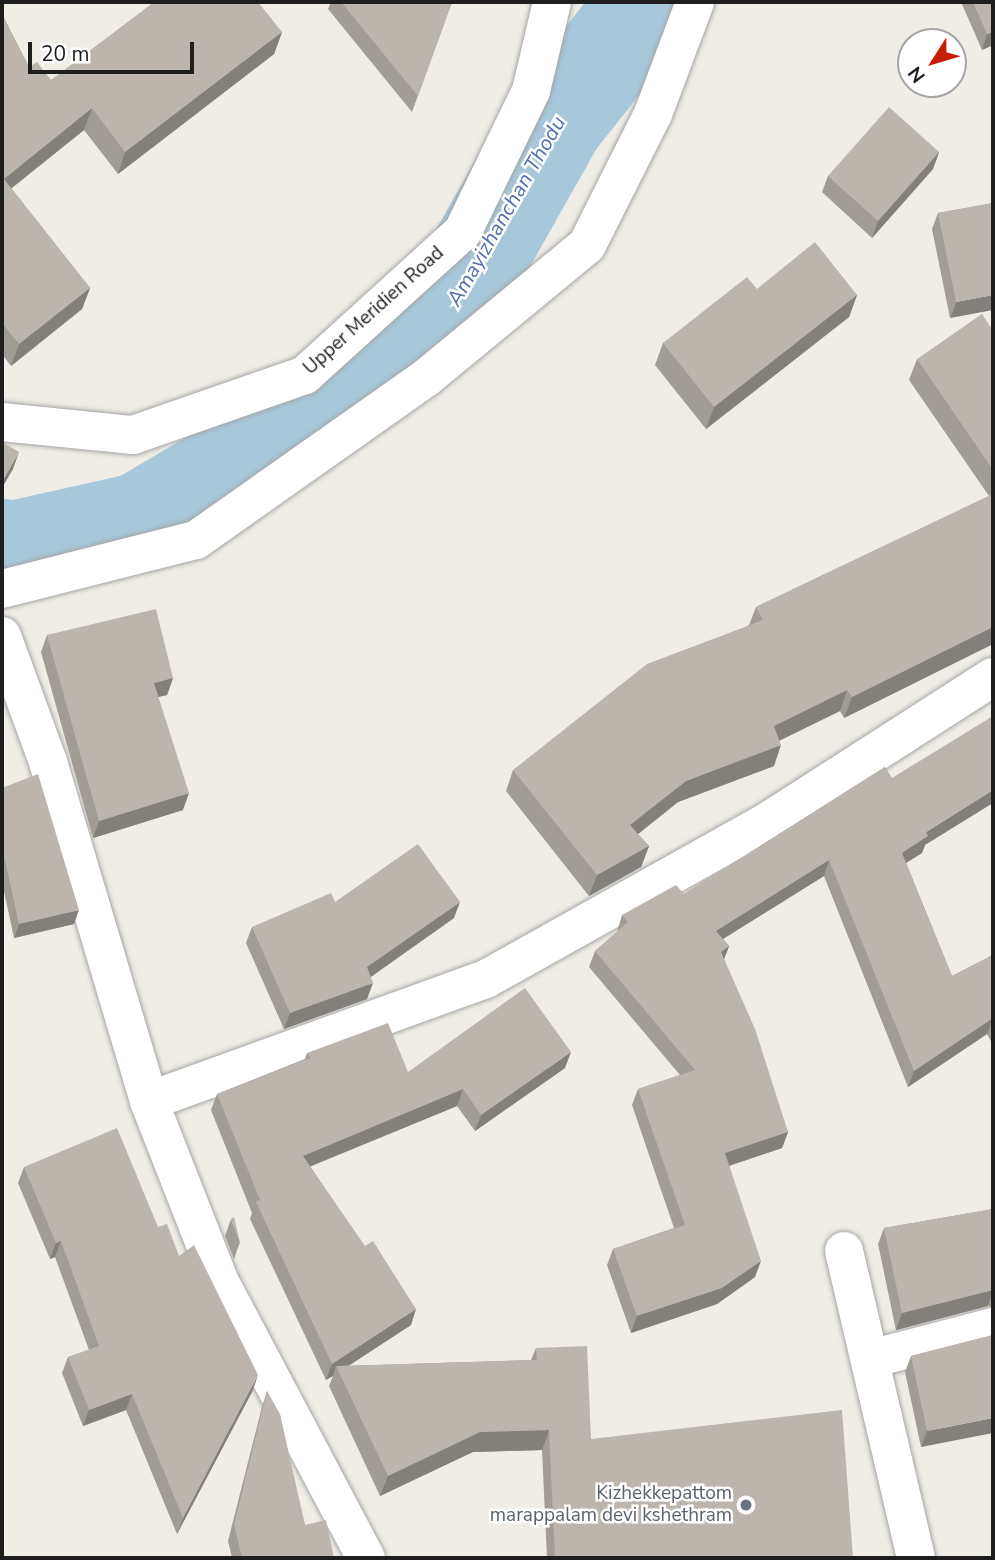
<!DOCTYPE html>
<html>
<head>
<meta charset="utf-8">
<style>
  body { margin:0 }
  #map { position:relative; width:995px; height:1560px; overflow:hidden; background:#efede5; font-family:"Nunito Sans",sans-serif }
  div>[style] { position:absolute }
  .river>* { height:100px; margin:-50px; padding:0 50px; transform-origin:50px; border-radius:50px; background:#a7c8db }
  .roads { filter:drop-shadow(0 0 2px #a5a5a5) drop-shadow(0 0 2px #a5a5a5) }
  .minor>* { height:38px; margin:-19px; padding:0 19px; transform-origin:19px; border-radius:19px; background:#fff }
  .wall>* { inset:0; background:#a19c96 }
  .shaded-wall>* { inset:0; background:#837f7a }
  .building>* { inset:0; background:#bbb5ae }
  .dots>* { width:19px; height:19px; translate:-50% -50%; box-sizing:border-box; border:4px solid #fff; border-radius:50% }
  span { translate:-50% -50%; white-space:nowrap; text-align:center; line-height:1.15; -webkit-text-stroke:5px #fff; paint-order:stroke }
  .street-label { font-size:19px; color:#1e1e1e }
  .worship-label { font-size:19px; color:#5b616d }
  .right { translate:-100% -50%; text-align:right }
  .water-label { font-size:21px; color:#4e71aa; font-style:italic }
  .frame { position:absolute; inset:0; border:4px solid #1e1e1e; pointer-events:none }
  .north { position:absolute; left:897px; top:28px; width:70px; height:70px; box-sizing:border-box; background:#fff; border:2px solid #a5a5a5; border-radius:50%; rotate:233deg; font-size:19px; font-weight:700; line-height:28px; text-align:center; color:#1e1e1e }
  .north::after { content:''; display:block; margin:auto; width:24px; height:32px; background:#c42008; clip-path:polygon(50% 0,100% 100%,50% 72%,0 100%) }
  .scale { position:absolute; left:28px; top:42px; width:166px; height:32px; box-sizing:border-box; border:4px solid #1e1e1e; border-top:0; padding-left:9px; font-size:21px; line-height:24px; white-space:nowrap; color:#1e1e1e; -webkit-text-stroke:5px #fff; paint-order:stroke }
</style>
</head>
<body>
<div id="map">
  <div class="river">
    <div style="left:2px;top:549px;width:8px;rotate:23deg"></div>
    <div style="left:9px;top:552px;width:133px;rotate:-12.6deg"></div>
    <div style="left:139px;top:523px;width:183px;rotate:-30.5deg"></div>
    <div style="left:297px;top:430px;width:181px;rotate:-36.9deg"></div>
    <div style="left:442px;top:321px;width:228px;rotate:-60.6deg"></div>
    <div style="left:554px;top:122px;width:153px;rotate:-51.6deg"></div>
  </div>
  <div class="roads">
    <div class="minor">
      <div style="left:2px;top:422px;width:132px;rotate:5.7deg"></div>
      <div style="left:133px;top:435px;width:182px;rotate:-19.2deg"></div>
      <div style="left:305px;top:375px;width:214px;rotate:-42.3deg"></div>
      <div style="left:463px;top:231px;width:156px;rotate:-64.1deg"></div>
      <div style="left:531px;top:91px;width:91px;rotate:-76.7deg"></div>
      <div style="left:2px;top:589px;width:200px;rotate:-14.2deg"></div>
      <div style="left:196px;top:540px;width:283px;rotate:-35.2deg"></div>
      <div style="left:427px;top:377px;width:207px;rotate:-39.5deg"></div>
      <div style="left:587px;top:245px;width:147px;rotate:-63.3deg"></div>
      <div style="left:653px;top:114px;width:120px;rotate:-69.4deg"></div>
      <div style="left:2px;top:636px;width:134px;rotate:69.9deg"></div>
      <div style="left:48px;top:762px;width:354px;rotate:73.4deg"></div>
      <div style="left:844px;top:1251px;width:315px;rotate:76.8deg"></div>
      <div style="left:870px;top:1359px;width:127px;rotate:-14.6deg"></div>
      <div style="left:366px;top:1558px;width:314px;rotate:-117.9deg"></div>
      <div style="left:219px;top:1280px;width:192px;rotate:-111.4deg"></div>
      <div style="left:149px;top:1101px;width:358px;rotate:-19.9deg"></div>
      <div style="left:486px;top:979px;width:325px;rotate:-29.2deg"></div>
      <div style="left:770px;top:820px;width:265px;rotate:-32.7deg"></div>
    </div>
  </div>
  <div class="wall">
    <div style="clip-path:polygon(331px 2px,452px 2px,412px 112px,328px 9px)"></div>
    <div style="clip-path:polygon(961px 2px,993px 2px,993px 45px,982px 50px)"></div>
    <div style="clip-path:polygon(2px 14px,29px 67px,51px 80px,282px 32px,274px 54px,118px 174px,84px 130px,11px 188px,90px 288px,82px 309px,11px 366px,2px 354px)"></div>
    <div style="clip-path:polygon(939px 152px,933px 169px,872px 238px,822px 192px,828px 176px)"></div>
    <div style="clip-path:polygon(993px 203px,950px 318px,932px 229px,938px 213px)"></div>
    <div style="clip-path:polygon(757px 289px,857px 295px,849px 317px,706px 429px,655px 365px,663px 343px)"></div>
    <div style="clip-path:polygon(993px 331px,993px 644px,844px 718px,840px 711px,779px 741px,774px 766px,678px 802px,638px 834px,649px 846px,641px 867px,589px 896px,506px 791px,513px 770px,749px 625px,756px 607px,989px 496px,909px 380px,917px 359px)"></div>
    <div style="clip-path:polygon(47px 635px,173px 678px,167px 695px,158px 697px,183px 810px,93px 838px,41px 652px)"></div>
    <div style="clip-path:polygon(885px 767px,925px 845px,922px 853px,906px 863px,952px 976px,993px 955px,993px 1045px,987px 1034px,908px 1087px,824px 876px,723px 939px,729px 946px,724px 959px,788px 1132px,782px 1148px,729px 1166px,755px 1277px,717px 1304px,631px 1333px,607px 1265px,613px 1249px,674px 1228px,632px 1105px,638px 1089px,680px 1075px,589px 967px,595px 951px,617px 932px,622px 915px,684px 894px)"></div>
    <div style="clip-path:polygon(2px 788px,74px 924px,14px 938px,2px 882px)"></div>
    <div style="clip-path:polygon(335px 902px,454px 918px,370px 977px,367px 999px,284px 1029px,246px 943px,252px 927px)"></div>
    <div style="clip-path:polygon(307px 1053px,408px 1072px,565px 1068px,475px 1131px,457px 1106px,310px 1166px,411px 1325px,348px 1366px,531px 1360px,536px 1348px,591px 1439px,853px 1558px,547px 1558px,542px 1450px,473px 1452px,380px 1496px,329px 1386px,333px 1376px,326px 1380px,250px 1219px,252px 1213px,211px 1110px,217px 1094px,305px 1059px)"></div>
    <div style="clip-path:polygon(24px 1167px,158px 1227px,179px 1256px,253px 1390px,177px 1534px,126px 1410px,83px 1426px,62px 1373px,68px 1357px,89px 1350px,55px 1257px,50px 1259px,18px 1183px)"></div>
    <div style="clip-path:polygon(993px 1209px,993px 1307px,988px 1306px,896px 1330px,878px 1244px,884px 1228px)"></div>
    <div style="clip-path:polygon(231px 1219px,240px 1242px,234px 1259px,225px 1236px)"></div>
    <div style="clip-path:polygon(993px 1335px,921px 1447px,905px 1372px,911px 1356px)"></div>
    <div style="clip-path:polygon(267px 1391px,305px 1525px,334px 1558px,232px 1558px,228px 1541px,262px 1407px)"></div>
  </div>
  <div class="shaded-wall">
    <div style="clip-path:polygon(282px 32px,274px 54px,118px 174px,125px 152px)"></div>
    <div style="clip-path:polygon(993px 32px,993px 45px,982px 50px,987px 34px)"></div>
    <div style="clip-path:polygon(92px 108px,84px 130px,2px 196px,4px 179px)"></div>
    <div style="clip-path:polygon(939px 152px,933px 169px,872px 238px,878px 221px)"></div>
    <div style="clip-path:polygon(90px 288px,82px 309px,11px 366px,19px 344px)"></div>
    <div style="clip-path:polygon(857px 295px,849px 317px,706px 429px,714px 407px)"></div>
    <div style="clip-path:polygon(993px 295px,993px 310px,950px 318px,956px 302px)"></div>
    <div style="clip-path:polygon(19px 452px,13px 469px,2px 488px,2px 482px)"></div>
    <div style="clip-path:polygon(993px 627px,993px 644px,844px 718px,852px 697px)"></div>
    <div style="clip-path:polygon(173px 678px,167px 695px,148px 699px,154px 683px)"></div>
    <div style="clip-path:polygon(847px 690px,840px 711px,766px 747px,774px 726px)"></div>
    <div style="clip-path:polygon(781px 745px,774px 766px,678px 802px,623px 846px,630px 825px,686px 781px)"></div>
    <div style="clip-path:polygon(993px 790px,993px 803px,925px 845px,922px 853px,896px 869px,902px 853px,926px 832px)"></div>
    <div style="clip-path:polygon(189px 793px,183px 810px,93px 838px,99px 821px)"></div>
    <div style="clip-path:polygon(649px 846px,641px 867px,589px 896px,597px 875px)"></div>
    <div style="clip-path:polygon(829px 860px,824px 876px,710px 947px,716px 931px)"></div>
    <div style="clip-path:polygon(460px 902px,454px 918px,361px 984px,367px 967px)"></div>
    <div style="clip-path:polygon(79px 910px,74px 924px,14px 938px,19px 924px)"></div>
    <div style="clip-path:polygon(729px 946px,723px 962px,721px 952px)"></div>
    <div style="clip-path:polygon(373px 983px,367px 999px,284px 1029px,290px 1013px)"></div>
    <div style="clip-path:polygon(993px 1018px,987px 1034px,908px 1087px,914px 1071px)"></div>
    <div style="clip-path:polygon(571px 1052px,565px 1068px,475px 1131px,481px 1115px)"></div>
    <div style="clip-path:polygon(463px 1089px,457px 1106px,297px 1172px,303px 1156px)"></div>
    <div style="clip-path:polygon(788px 1132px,782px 1148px,719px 1169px,725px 1153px)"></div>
    <div style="clip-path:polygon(61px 1241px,55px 1257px,50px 1259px,56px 1243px)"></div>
    <div style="clip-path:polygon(761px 1261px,755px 1277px,717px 1304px,631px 1333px,637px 1316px)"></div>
    <div style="clip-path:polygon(993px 1290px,988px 1306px,896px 1330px,902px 1313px)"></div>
    <div style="clip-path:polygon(416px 1309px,411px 1325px,339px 1372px,336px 1366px,333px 1376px,326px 1380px,332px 1364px)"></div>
    <div style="clip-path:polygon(258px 1375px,253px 1390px,177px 1534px,183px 1518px)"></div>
    <div style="clip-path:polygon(132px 1394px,126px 1410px,83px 1426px,89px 1410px)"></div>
    <div style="clip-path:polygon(993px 1418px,993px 1433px,921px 1447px,927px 1431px)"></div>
    <div style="clip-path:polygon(549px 1430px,542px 1450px,473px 1452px,380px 1496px,388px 1476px,480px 1432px)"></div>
  </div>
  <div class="building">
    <div style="clip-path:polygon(154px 2px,258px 2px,282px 32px,125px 152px,92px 108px,4px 179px,90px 288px,19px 344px,2px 323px,2px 14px,29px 67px,37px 62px,51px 80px)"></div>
    <div style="clip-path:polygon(341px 2px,452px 2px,418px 96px)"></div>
    <div style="clip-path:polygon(973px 2px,993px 2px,993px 32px,987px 34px)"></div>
    <div style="clip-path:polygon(889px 107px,939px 152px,878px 221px,828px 176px)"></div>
    <div style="clip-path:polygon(993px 203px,993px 295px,956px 302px,938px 213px)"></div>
    <div style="clip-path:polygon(815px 242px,857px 295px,714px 407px,663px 343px,747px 277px,757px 289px)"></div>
    <div style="clip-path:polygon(982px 314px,993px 331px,993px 470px,917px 359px)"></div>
    <div style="clip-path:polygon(2px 442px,19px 452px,2px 482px)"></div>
    <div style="clip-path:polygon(993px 494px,993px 627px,852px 697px,847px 690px,774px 726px,781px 745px,686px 781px,630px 825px,649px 846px,597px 875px,513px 770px,647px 664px,763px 620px,756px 607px)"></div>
    <div style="clip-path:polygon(156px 609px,173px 678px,154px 683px,189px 793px,99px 821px,47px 635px)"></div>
    <div style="clip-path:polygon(993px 716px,993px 790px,926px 832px,928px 836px,902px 853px,952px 976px,993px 955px,993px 1018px,914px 1071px,829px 860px,716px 931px,729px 946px,721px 952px,755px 1029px,788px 1132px,725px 1153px,761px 1261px,722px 1288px,637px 1316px,613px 1249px,685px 1225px,638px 1089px,695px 1070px,595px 951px,628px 922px,622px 915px,676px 885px,684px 894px,885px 767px,892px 778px)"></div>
    <div style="clip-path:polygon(38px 774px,79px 910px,19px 924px,2px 846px,2px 788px)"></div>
    <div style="clip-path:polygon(418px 844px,460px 902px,367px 967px,373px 983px,290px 1013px,252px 927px,331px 893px,335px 902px)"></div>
    <div style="clip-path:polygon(525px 988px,571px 1052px,481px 1115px,463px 1089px,303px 1156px,365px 1246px,373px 1241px,416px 1309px,332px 1364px,256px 1202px,260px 1200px,217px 1094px,310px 1058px,307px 1053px,388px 1023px,408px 1072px)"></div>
    <div style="clip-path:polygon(117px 1128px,158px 1227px,167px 1224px,179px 1256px,194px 1245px,258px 1375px,183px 1518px,132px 1394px,89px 1410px,68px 1357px,99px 1346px,61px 1241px,56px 1243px,24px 1167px)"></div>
    <div style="clip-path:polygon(993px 1209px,993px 1290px,902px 1313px,884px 1228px)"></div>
    <div style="clip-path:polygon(234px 1217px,240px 1242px,231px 1219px)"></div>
    <div style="clip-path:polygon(993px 1335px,993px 1418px,927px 1431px,911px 1356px)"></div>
    <div style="clip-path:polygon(587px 1346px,591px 1439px,842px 1410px,853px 1558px,555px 1558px,549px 1430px,480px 1432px,388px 1476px,336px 1366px,537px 1360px,536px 1348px)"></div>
    <div style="clip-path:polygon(267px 1391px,280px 1414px,305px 1525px,326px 1520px,334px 1558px,242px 1558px,234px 1525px)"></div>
  </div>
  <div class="dots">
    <div style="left:746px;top:1505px;background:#6b7280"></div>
  </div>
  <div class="street-label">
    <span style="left:374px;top:311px;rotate:-42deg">Upper Meridien Road</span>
  </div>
  <div class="worship-label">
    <span class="right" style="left:732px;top:1505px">Kizhekkepattom<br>marappalam devi kshethram</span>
  </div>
  <div class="water-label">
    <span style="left:506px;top:211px;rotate:-60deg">Amayizhanchan Thodu</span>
  </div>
  <div class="frame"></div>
  <div class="north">N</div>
  <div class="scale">20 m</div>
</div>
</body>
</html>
